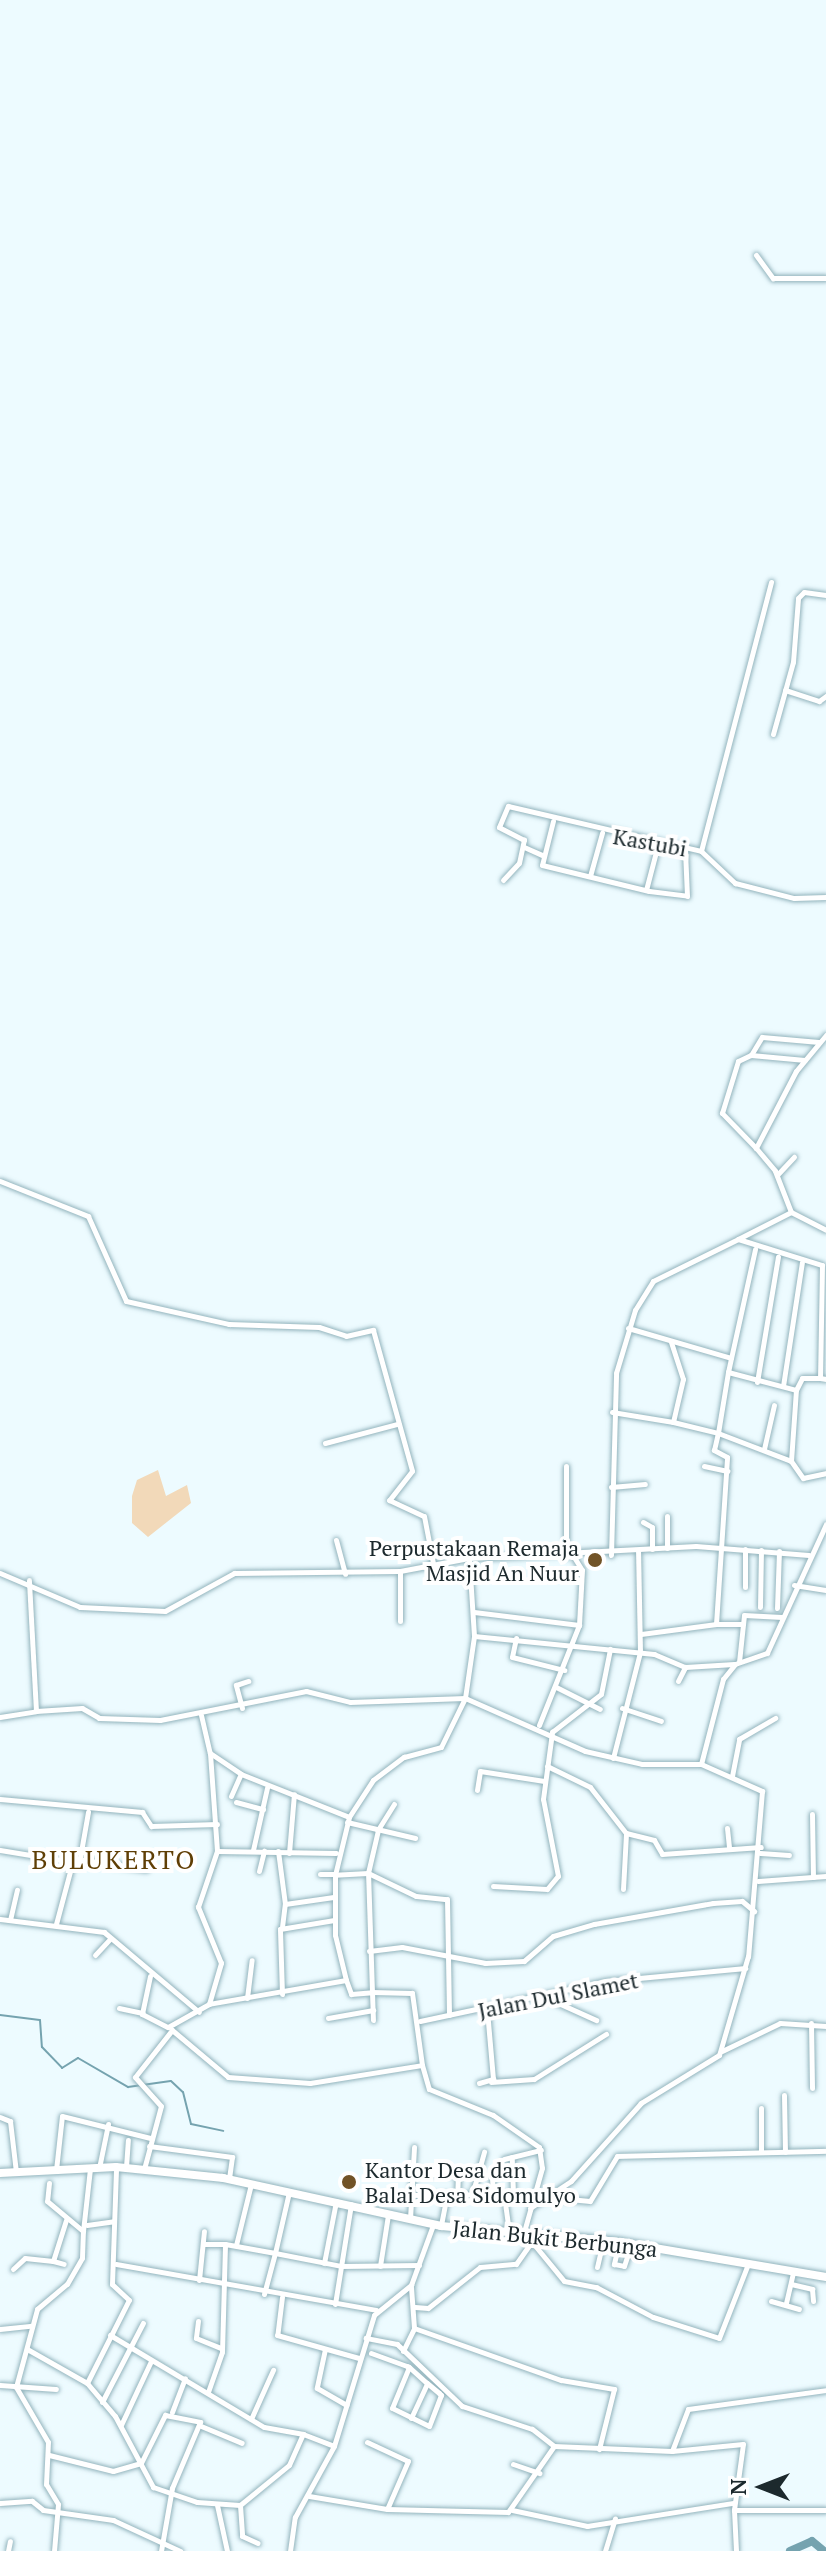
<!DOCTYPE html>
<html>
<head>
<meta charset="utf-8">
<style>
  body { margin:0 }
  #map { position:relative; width:826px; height:2551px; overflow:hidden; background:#edfbff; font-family:"PT Serif",serif }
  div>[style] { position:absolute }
  .green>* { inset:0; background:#f2d9b9 }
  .stream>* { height:2px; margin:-1px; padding:0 1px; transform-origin:1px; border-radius:1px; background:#75a3af }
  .river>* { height:8px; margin:-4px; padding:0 4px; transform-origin:4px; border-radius:4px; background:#75a3af }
  .roads { filter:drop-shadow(0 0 2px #93b4bd) drop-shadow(0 0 2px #93b4bd) }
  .minor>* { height:5px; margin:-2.5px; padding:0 2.5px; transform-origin:2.5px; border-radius:2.5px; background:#fff }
  .primary>* { height:8px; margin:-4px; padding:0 4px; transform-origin:4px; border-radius:4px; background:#fff }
  .dots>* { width:22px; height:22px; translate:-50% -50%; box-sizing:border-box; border:4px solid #fff; border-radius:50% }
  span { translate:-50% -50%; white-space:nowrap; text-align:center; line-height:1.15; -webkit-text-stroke:8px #fff; paint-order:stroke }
  .street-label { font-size:22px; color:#1c292d }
  .poi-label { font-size:22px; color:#1c292d }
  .right { translate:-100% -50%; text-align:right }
  .left { translate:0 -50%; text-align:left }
  .quarter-label { font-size:26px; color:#5f3f06; letter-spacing:2px }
  .north { position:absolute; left:722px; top:2447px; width:80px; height:80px; -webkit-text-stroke:6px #fff; paint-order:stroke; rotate:270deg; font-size:22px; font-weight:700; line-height:32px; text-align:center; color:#1c292d }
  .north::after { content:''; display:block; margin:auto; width:28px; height:36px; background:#1c292d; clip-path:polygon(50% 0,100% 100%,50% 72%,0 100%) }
</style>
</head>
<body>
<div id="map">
  <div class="green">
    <div style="clip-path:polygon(158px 1470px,166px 1496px,187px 1485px,191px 1503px,148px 1537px,132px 1523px,132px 1496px,137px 1480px)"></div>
  </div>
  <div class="stream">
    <div style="left:0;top:2015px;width:40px;rotate:7.1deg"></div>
    <div style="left:40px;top:2020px;width:27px;rotate:86deg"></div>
    <div style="left:42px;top:2047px;width:29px;rotate:46deg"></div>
    <div style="left:62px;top:2068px;width:19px;rotate:-32deg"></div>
    <div style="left:78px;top:2058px;width:58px;rotate:30.1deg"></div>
    <div style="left:128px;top:2087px;width:43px;rotate:-7.9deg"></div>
    <div style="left:171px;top:2081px;width:16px;rotate:43deg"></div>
    <div style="left:183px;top:2092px;width:33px;rotate:76deg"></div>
    <div style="left:191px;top:2124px;width:33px;rotate:12deg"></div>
  </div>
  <div class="river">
    <div style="left:790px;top:2551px;width:24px;rotate:-24deg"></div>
    <div style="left:812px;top:2541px;width:16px;rotate:40deg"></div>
  </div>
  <div class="roads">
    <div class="minor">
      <div style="left:756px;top:255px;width:29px;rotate:54deg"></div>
      <div style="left:773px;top:278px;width:53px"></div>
      <div style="left:785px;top:690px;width:36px;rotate:18deg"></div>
      <div style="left:819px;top:701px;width:9px;rotate:-36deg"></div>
      <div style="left:773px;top:734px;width:75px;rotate:-74.5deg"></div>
      <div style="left:793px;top:662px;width:64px;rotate:-85.5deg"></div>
      <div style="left:798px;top:598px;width:8px;rotate:-45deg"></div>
      <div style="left:804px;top:592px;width:22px;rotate:8deg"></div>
      <div style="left:553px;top:821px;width:45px;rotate:104deg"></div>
      <div style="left:542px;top:865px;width:110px;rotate:13.7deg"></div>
      <div style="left:649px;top:891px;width:38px;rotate:7deg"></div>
      <div style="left:687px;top:896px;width:46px;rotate:-92.5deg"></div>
      <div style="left:524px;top:847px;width:20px;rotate:24deg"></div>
      <div style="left:701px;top:851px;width:278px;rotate:-75.4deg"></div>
      <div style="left:590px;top:876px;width:45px;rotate:-74.4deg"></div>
      <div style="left:503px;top:880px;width:23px;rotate:-47deg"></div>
      <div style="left:519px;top:863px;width:24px;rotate:-78deg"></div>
      <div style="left:524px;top:840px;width:28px;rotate:-153deg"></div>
      <div style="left:499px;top:827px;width:23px;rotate:-67deg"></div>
      <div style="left:508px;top:806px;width:198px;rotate:13.1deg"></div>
      <div style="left:701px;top:851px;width:47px;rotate:43.3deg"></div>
      <div style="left:735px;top:883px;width:61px;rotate:14.3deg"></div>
      <div style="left:794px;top:898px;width:32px;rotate:-2deg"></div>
      <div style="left:646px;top:890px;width:48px;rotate:-75.4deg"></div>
      <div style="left:826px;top:1035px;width:47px;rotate:129.8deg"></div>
      <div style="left:796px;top:1071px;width:87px;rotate:117.5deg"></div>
      <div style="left:756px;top:1148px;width:30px;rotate:50deg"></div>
      <div style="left:775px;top:1171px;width:44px;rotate:68.7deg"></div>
      <div style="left:791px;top:1212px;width:39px;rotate:27deg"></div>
      <div style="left:751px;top:1055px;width:21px;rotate:-59deg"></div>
      <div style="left:762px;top:1037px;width:57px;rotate:5deg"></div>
      <div style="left:756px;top:1148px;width:49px;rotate:-134.2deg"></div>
      <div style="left:722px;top:1113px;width:54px;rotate:-72.9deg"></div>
      <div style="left:738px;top:1061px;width:14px;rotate:-25deg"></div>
      <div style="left:751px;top:1055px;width:54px;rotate:5.3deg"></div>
      <div style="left:777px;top:1175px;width:25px;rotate:-47deg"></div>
      <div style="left:0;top:1181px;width:95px;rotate:21.7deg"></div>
      <div style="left:88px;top:1216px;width:93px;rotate:65.9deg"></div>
      <div style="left:126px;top:1301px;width:106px;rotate:12.6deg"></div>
      <div style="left:229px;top:1324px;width:90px;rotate:1.9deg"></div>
      <div style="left:319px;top:1327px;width:28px;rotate:18deg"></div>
      <div style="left:346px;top:1336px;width:28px;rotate:-13deg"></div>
      <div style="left:373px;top:1330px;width:146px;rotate:74.5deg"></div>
      <div style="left:412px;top:1471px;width:37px;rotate:128deg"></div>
      <div style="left:389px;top:1500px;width:38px;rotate:25deg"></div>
      <div style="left:424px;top:1516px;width:48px;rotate:79.2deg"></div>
      <div style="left:738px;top:1239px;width:59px;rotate:-27deg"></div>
      <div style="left:628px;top:1328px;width:107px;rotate:16.2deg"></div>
      <div style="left:728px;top:1372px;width:126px;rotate:-77.6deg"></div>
      <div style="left:757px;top:1382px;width:127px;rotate:-80.5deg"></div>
      <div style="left:783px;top:1386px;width:125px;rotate:-81.3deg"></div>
      <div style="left:612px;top:1412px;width:62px;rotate:9.3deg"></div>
      <div style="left:673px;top:1422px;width:44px;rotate:-76.9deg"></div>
      <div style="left:683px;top:1379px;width:40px;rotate:-108deg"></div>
      <div style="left:673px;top:1422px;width:46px;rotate:13.7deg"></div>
      <div style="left:718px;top:1433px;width:62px;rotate:-80.7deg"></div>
      <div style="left:728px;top:1372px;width:70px;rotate:14.8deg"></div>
      <div style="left:796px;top:1390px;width:13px;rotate:-63deg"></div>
      <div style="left:802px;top:1378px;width:18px"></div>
      <div style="left:325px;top:1443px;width:74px;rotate:-14.8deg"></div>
      <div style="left:764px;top:1449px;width:45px;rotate:-77.2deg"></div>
      <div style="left:791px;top:1461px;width:21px;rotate:55deg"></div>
      <div style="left:803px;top:1478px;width:24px;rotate:-12deg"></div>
      <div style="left:566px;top:1466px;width:90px;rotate:90deg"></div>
      <div style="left:704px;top:1466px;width:24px;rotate:12deg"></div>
      <div style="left:611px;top:1487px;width:34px;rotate:-5deg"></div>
      <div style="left:667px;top:1516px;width:32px;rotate:90deg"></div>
      <div style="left:643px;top:1522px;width:10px;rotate:29deg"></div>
      <div style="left:652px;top:1527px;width:22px;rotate:90deg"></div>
      <div style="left:336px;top:1540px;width:35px;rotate:75deg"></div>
      <div style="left:611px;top:1555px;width:182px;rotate:-88.4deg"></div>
      <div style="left:616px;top:1373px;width:66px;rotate:-73.2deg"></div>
      <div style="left:635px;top:1310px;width:34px;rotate:-58deg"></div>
      <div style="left:653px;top:1281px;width:95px;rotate:-26.3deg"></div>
      <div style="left:738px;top:1239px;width:88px;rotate:17.2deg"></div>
      <div style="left:822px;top:1265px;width:113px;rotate:91deg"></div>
      <div style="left:820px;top:1378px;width:6px;rotate:9deg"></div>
      <div style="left:0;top:1573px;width:87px;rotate:23deg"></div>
      <div style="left:80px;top:1607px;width:85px;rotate:2.7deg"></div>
      <div style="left:165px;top:1611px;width:79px;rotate:-28.8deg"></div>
      <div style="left:234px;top:1573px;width:166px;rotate:-0.7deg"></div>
      <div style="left:400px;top:1571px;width:70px;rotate:-10.7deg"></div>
      <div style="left:794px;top:1585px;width:32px;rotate:9deg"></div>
      <div style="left:745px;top:1587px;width:38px;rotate:-90deg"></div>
      <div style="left:760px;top:1607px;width:57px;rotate:-89deg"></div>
      <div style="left:777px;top:1608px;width:57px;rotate:-88deg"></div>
      <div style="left:474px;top:1612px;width:106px;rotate:7.1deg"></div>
      <div style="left:400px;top:1621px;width:50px;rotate:-90deg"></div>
      <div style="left:716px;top:1624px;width:25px"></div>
      <div style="left:641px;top:1634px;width:76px;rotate:-7.6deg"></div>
      <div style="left:716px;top:1624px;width:167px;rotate:-86.2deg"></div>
      <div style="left:727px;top:1457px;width:15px;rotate:-152deg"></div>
      <div style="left:714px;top:1450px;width:17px;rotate:-77deg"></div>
      <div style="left:718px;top:1433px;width:78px;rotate:21deg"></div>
      <div style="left:791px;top:1461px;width:71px;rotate:-86deg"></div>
      <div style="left:474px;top:1636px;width:181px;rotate:5.7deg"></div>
      <div style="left:654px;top:1654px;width:34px;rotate:23deg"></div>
      <div style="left:685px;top:1667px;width:49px;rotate:-3.5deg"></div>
      <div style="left:516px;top:1638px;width:19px;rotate:102deg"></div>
      <div style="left:512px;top:1657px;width:54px;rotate:14deg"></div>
      <div style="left:739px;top:1662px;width:47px;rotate:-83.9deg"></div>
      <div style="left:744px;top:1615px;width:38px;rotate:3deg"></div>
      <div style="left:678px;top:1681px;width:16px;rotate:-63deg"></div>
      <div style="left:556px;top:1687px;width:49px;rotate:26.6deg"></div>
      <div style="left:242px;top:1708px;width:24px;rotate:-105deg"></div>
      <div style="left:236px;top:1685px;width:13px;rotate:-18deg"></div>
      <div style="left:622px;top:1708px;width:41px;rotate:18.4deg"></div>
      <div style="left:36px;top:1711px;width:46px;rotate:-3.7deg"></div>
      <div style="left:82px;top:1708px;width:20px;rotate:30deg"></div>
      <div style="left:99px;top:1718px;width:61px;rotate:1.9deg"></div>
      <div style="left:160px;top:1720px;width:149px;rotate:-11.2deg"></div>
      <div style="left:306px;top:1691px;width:45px;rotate:14deg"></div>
      <div style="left:350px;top:1702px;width:115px;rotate:-2deg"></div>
      <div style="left:465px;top:1698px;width:63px;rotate:-81.7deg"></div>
      <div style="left:474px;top:1636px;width:78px;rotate:-93.7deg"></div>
      <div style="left:469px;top:1558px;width:227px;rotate:-3deg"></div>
      <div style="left:696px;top:1546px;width:113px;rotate:4.6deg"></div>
      <div style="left:201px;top:1715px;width:39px;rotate:77deg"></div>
      <div style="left:210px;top:1753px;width:37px;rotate:34deg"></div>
      <div style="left:241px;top:1774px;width:116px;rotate:21.7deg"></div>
      <div style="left:0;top:1717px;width:36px;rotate:-9deg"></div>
      <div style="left:36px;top:1711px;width:131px;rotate:-93.1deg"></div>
      <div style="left:539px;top:1725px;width:108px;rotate:-68.2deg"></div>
      <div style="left:579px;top:1625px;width:55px;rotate:-86.9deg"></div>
      <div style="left:582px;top:1570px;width:15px;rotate:-122deg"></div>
      <div style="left:613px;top:1758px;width:109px;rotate:-75.7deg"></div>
      <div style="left:640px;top:1652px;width:102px;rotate:-91.1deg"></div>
      <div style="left:701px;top:1764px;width:88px;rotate:-75.5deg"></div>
      <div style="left:723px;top:1679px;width:19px;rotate:-51deg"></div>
      <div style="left:735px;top:1664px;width:34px;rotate:-19deg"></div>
      <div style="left:767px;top:1653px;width:142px;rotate:-65.4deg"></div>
      <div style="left:547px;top:1766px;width:48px;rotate:26deg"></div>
      <div style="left:590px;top:1787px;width:58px;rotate:52deg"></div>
      <div style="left:626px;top:1833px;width:29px;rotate:14deg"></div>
      <div style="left:654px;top:1840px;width:16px;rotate:60deg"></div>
      <div style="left:662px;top:1854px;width:99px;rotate:-4deg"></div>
      <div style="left:732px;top:1776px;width:38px;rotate:-79deg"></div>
      <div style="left:739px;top:1739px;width:42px;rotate:-30.3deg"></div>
      <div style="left:477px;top:1790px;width:19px;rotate:-81deg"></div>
      <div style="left:480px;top:1771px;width:65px;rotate:8.9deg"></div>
      <div style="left:231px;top:1796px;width:24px;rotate:-66deg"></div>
      <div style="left:0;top:1799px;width:143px;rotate:5.2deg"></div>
      <div style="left:142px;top:1812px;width:17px;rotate:57deg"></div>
      <div style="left:151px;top:1826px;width:66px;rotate:-1.7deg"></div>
      <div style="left:236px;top:1802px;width:28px;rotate:15deg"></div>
      <div style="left:394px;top:1804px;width:31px;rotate:122deg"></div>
      <div style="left:378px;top:1830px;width:44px;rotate:103.1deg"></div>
      <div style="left:368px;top:1873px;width:53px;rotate:25.6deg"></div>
      <div style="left:416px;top:1896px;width:31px;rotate:6deg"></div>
      <div style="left:447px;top:1899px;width:116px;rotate:89deg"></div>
      <div style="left:812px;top:1814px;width:63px;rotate:89.1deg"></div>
      <div style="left:347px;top:1822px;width:70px;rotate:13.2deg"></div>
      <div style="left:727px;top:1828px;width:20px;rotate:84deg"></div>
      <div style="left:0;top:1850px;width:80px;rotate:9.3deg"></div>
      <div style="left:79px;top:1863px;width:52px;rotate:-80deg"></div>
      <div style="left:253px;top:1850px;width:64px;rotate:-77.3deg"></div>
      <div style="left:217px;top:1851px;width:119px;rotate:1deg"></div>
      <div style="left:278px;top:1851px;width:53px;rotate:82.5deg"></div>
      <div style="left:285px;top:1904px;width:49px;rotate:-8.1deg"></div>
      <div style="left:289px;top:1853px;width:59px;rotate:-85.2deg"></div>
      <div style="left:760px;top:1853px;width:29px;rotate:4deg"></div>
      <div style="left:83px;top:1860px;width:64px;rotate:8.1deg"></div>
      <div style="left:259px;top:1871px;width:21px;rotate:-76deg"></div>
      <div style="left:320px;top:1874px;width:15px"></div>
      <div style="left:335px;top:1875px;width:60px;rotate:-76.4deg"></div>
      <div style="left:349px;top:1817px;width:44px;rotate:-57deg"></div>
      <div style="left:373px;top:1780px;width:39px;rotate:-37deg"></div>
      <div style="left:404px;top:1757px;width:38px;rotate:-15deg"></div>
      <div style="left:441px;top:1747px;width:55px;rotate:-63.9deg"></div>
      <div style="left:465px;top:1698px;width:131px;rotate:23.8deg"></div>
      <div style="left:585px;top:1751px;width:58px;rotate:12.8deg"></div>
      <div style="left:642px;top:1764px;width:59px"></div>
      <div style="left:701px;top:1764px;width:67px;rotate:23.9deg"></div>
      <div style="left:762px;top:1791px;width:166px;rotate:94.8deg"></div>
      <div style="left:748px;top:1956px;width:103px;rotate:106.3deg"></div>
      <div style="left:719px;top:2055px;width:92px;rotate:148.4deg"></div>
      <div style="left:641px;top:2103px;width:105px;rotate:131.9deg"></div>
      <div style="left:571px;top:2181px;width:49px;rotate:146.6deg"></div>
      <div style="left:758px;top:1881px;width:68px;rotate:-4.2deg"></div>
      <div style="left:493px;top:1886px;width:54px;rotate:3.2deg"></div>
      <div style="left:547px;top:1889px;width:17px;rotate:-50deg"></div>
      <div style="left:558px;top:1876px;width:78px;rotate:-101deg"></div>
      <div style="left:543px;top:1799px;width:68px;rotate:-82.3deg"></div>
      <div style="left:552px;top:1732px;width:62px;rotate:-37.8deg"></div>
      <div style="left:601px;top:1694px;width:46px;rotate:-78.7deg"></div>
      <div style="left:623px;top:1889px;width:56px;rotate:-86.9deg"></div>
      <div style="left:0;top:1919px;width:105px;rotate:7.1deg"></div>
      <div style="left:104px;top:1932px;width:124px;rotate:40.1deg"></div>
      <div style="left:10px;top:1920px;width:31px;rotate:-77deg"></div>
      <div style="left:56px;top:1924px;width:62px;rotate:-75.1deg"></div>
      <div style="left:282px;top:1927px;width:23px;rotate:-83deg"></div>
      <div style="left:369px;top:1951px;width:33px;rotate:-7deg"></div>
      <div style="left:402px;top:1947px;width:85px;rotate:10.9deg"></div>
      <div style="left:485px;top:1963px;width:39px;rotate:-3deg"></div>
      <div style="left:524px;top:1961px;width:38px;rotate:-41deg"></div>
      <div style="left:553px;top:1936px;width:43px;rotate:-16.3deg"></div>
      <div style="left:594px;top:1924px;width:121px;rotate:-10deg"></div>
      <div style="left:713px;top:1903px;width:29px;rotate:-4deg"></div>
      <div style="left:742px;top:1901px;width:16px;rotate:40deg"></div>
      <div style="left:95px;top:1955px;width:22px;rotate:-47deg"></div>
      <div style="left:150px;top:1976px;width:39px;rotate:102deg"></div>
      <div style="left:142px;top:2014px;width:29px;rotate:27deg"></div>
      <div style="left:346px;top:1980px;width:15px;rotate:70deg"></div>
      <div style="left:351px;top:1994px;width:21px;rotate:-5deg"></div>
      <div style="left:372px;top:1992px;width:28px;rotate:88deg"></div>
      <div style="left:282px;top:1994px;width:65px;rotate:-91.8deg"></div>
      <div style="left:280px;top:1929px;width:55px;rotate:-9.5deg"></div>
      <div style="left:247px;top:1998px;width:38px;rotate:-83deg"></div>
      <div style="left:547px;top:1998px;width:54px;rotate:24.2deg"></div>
      <div style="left:209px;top:2004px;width:43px;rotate:-73.7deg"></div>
      <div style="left:221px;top:1963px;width:61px;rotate:-112.3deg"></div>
      <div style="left:198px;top:1907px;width:59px;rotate:-71.3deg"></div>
      <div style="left:217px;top:1851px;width:98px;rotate:-94.1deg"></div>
      <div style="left:119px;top:2008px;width:24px;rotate:12deg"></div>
      <div style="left:328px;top:2018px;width:46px;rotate:-10.1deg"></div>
      <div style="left:420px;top:2021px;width:191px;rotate:-12.1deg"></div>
      <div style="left:607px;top:1981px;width:139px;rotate:-5.4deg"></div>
      <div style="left:811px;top:2023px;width:65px;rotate:89.1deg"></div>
      <div style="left:722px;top:2051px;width:64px;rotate:-25.8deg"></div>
      <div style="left:780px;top:2023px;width:46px;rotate:3.7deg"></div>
      <div style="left:422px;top:2065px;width:25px;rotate:74deg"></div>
      <div style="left:429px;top:2089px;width:69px;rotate:22.1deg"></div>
      <div style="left:493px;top:2115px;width:56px;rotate:34.8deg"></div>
      <div style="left:539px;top:2147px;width:21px;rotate:82deg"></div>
      <div style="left:542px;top:2168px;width:70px;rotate:105.8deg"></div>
      <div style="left:491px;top:2082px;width:43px;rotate:-4deg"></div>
      <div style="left:534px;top:2079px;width:85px;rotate:-32deg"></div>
      <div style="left:479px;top:2083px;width:15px;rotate:-16deg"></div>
      <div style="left:493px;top:2079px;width:68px;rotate:-95deg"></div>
      <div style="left:784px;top:2095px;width:57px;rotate:89deg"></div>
      <div style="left:0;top:2117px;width:11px;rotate:22deg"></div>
      <div style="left:10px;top:2121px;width:51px;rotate:83.3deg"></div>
      <div style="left:149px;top:2146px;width:84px;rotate:7.5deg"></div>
      <div style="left:232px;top:2157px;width:22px;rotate:98deg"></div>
      <div style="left:761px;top:2152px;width:44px;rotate:-90deg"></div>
      <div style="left:504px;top:2159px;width:38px;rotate:-14deg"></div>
      <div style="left:126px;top:2167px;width:27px;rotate:-86deg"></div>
      <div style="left:99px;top:2168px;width:45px;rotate:-78.4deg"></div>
      <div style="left:144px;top:2169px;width:65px;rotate:-74.9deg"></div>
      <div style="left:161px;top:2106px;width:39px;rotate:-132deg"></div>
      <div style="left:135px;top:2077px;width:60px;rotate:-51.8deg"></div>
      <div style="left:172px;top:2030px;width:73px;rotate:40deg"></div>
      <div style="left:228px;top:2077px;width:82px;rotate:4.2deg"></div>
      <div style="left:310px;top:2083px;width:113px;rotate:-9.1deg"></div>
      <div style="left:422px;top:2065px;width:73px;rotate:-97.9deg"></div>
      <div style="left:412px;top:1993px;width:40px;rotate:-178.6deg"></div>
      <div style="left:372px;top:1992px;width:119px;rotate:-91.9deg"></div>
      <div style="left:368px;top:1873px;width:33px;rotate:177deg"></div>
      <div style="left:335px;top:1875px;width:60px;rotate:90deg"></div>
      <div style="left:335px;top:1935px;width:46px;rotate:76.3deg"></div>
      <div style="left:346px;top:1980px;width:139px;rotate:170.1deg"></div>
      <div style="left:209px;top:2004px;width:47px;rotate:150.7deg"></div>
      <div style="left:56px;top:2170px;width:54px;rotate:-83.7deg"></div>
      <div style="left:62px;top:2116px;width:91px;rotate:14deg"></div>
      <div style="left:416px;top:2175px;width:42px;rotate:-2.7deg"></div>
      <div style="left:458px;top:2173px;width:25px;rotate:92deg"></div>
      <div style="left:492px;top:2177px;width:18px;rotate:87deg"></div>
      <div style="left:49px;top:2183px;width:18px;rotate:96deg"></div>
      <div style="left:47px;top:2201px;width:47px;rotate:39.8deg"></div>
      <div style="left:83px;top:2231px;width:62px;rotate:-83.6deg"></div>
      <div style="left:407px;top:2195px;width:106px;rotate:-0.5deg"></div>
      <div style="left:513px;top:2194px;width:37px;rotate:-92deg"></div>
      <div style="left:472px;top:2195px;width:45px;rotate:-74.4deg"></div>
      <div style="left:504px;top:2196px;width:37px;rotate:82deg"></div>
      <div style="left:548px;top:2197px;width:42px;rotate:5.4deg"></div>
      <div style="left:590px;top:2201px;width:52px;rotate:-59deg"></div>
      <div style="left:617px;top:2156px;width:209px;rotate:-1.4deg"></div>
      <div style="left:410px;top:2219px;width:72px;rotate:-86.8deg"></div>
      <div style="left:87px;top:2225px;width:27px;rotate:-8deg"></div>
      <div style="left:441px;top:2225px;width:26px;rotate:-79deg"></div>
      <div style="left:532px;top:2242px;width:50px;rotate:50.6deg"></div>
      <div style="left:564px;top:2281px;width:33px;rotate:11deg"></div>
      <div style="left:596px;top:2287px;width:64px;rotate:27.8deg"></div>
      <div style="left:653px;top:2317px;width:69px;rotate:17.7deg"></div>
      <div style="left:719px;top:2338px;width:79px;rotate:-68.6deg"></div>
      <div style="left:619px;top:2242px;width:23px;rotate:103deg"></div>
      <div style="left:614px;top:2264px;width:10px;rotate:11deg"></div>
      <div style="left:624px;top:2266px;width:13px;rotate:-72deg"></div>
      <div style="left:203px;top:2244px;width:22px"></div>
      <div style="left:236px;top:2245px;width:63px;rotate:-76.2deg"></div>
      <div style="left:53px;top:2261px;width:11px;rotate:15deg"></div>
      <div style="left:324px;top:2263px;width:63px;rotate:-79deg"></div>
      <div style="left:116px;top:2264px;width:264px;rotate:10deg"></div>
      <div style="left:380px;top:2266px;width:52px;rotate:-81.1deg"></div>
      <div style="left:597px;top:2267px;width:27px;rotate:-77deg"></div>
      <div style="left:13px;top:2269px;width:16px;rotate:-43deg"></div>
      <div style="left:25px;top:2258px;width:28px;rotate:6deg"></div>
      <div style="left:53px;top:2261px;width:43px;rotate:-72.4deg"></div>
      <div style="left:199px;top:2280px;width:49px;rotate:-84.2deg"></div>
      <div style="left:791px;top:2284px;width:22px;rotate:13deg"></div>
      <div style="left:812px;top:2289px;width:12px;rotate:85deg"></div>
      <div style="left:264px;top:2294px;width:42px;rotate:-75deg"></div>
      <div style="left:275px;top:2253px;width:67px;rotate:11.1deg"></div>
      <div style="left:341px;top:2266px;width:78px;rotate:-0.7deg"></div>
      <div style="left:282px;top:2297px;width:38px;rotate:97deg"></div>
      <div style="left:277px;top:2335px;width:85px;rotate:15.7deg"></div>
      <div style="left:771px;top:2301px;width:29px;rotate:16deg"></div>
      <div style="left:786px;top:2303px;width:31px;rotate:-77deg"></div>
      <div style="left:335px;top:2304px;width:101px;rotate:-80.9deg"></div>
      <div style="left:415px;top:2307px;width:13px;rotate:4deg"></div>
      <div style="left:428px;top:2308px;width:66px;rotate:-38.3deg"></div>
      <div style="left:480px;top:2267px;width:36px;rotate:-5deg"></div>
      <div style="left:516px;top:2264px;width:29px;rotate:-55deg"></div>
      <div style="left:198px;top:2321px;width:17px;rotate:97deg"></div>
      <div style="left:196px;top:2338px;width:27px;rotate:22deg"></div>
      <div style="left:414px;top:2328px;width:156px;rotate:19.5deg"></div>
      <div style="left:561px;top:2380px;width:54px;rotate:9.6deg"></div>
      <div style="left:614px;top:2389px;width:62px;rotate:104deg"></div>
      <div style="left:0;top:2329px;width:30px;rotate:-6deg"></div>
      <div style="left:110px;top:2335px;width:179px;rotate:30.9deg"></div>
      <div style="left:264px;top:2427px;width:40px;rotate:10deg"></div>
      <div style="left:27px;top:2349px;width:69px;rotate:29.5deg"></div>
      <div style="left:87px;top:2383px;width:43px;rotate:49.7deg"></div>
      <div style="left:115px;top:2416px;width:81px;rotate:61.8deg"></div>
      <div style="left:153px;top:2487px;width:46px;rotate:18.8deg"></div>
      <div style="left:197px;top:2502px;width:43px;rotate:4deg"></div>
      <div style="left:240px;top:2505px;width:63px;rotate:-39.2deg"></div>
      <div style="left:289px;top:2465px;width:34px;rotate:-66deg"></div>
      <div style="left:303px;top:2434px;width:33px;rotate:21deg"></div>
      <div style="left:325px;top:2349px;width:40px;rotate:102deg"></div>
      <div style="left:317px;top:2388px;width:34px;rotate:30deg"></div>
      <div style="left:403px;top:2351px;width:25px;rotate:-64deg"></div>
      <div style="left:414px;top:2328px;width:41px;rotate:-94.2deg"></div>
      <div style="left:371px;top:2353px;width:38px;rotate:20deg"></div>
      <div style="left:407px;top:2366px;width:2px;rotate:27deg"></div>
      <div style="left:409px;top:2367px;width:24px;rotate:42deg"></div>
      <div style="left:427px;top:2383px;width:16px;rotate:40deg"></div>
      <div style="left:439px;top:2393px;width:3px;rotate:45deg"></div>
      <div style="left:441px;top:2395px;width:33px;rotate:111deg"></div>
      <div style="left:429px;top:2426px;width:41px;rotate:-154.1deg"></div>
      <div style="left:392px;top:2408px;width:44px;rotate:-67.5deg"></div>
      <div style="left:87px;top:2383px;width:93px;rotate:-63.2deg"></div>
      <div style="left:129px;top:2300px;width:23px;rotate:-137deg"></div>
      <div style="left:112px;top:2284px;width:117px;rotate:-88deg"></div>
      <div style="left:0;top:2385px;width:56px;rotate:4.1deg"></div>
      <div style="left:208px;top:2392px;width:42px;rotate:-70.7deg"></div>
      <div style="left:222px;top:2352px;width:108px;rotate:-88.4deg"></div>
      <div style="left:225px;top:2244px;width:51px;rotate:10.2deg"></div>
      <div style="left:275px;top:2253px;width:63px;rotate:-77.1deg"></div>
      <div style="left:102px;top:2402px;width:89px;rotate:-62.6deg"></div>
      <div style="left:172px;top:2412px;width:36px;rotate:-69deg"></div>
      <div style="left:411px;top:2418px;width:38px;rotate:-65deg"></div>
      <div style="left:251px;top:2419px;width:54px;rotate:-65.8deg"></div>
      <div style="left:121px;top:2425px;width:71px;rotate:-64.9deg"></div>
      <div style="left:201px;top:2426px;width:44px;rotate:22.5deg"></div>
      <div style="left:367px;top:2442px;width:45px;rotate:24.9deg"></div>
      <div style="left:408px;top:2461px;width:52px;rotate:113.6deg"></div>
      <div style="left:554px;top:2446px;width:118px;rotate:2.4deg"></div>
      <div style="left:672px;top:2451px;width:71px;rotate:-5.6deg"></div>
      <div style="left:743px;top:2444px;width:67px;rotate:97.8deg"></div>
      <div style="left:734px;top:2510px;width:92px"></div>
      <div style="left:672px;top:2451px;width:45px;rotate:-69.1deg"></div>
      <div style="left:688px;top:2409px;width:139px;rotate:-7.8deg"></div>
      <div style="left:49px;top:2455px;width:66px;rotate:14deg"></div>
      <div style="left:113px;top:2471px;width:29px;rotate:-16deg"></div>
      <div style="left:141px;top:2463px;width:54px;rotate:-63.4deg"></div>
      <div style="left:165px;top:2415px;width:36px;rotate:11deg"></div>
      <div style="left:200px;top:2422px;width:72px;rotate:113deg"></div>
      <div style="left:172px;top:2488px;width:64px;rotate:99.9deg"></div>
      <div style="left:513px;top:2464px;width:28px;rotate:19deg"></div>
      <div style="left:309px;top:2496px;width:79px;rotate:9.5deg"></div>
      <div style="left:387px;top:2509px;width:121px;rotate:1.4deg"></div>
      <div style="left:508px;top:2512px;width:80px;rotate:-55.1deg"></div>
      <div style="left:554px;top:2446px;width:28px;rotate:-142deg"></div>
      <div style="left:532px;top:2429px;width:74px;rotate:-161.8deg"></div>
      <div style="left:462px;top:2406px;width:90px;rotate:-136.4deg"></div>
      <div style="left:397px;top:2344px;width:32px;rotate:-169deg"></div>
      <div style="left:0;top:2503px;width:32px;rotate:-4deg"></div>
      <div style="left:32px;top:2501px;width:14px;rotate:39deg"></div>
      <div style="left:43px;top:2510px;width:71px;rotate:8.1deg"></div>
      <div style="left:113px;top:2520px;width:74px;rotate:24.8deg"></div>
      <div style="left:217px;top:2505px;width:47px;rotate:77.7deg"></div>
      <div style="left:240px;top:2505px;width:31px;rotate:86deg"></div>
      <div style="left:242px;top:2536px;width:17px;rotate:24deg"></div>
      <div style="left:512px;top:2510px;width:77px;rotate:12deg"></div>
      <div style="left:587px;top:2526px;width:148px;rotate:-9deg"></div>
      <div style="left:734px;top:2510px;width:41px;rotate:87.2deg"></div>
      <div style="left:8px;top:2551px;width:10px;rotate:-79deg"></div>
      <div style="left:54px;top:2551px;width:47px;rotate:-85.1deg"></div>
      <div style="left:58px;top:2504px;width:23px;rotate:-121deg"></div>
      <div style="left:46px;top:2484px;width:42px;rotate:-87.3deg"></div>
      <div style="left:48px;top:2442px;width:64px;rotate:-120.2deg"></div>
      <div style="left:16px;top:2387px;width:81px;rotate:-74.9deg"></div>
      <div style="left:37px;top:2309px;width:39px;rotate:-40deg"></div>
      <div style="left:67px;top:2284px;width:30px;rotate:-60deg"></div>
      <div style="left:82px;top:2258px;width:27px;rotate:-88deg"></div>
      <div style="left:290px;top:2551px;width:34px;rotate:-82deg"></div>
      <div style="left:295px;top:2517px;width:81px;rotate:-61.2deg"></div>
      <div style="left:334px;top:2446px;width:137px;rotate:-73deg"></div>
      <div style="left:374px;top:2315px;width:48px;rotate:-39deg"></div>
      <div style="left:411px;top:2285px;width:64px;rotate:-69.9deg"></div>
      <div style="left:605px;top:2551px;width:34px;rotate:-73deg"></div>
    </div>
    <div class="primary">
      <div style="left:0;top:2173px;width:116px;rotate:-3deg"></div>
      <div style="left:116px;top:2167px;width:108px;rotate:5.9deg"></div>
      <div style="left:223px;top:2178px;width:223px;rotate:12.4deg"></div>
      <div style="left:441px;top:2226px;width:179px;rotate:5.1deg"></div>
      <div style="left:619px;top:2242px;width:210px;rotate:9.6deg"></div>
    </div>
  </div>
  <div class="dots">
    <div style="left:595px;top:1560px;background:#715327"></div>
    <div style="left:349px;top:2182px;background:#715327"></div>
  </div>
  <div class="street-label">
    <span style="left:650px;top:842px;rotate:10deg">Kastubi</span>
    <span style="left:558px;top:1995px;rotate:-11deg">Jalan Dul Slamet</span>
    <span style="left:555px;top:2238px;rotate:6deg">Jalan Bukit Berbunga</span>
  </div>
  <div class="poi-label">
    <span class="right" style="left:579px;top:1560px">Perpustakaan Remaja<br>Masjid An Nuur</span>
    <span class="left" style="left:365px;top:2182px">Kantor Desa dan<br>Balai Desa Sidomulyo</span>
  </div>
  <div class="quarter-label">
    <span style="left:114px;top:1860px">BULUKERTO</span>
  </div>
  <div class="north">N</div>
</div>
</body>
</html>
